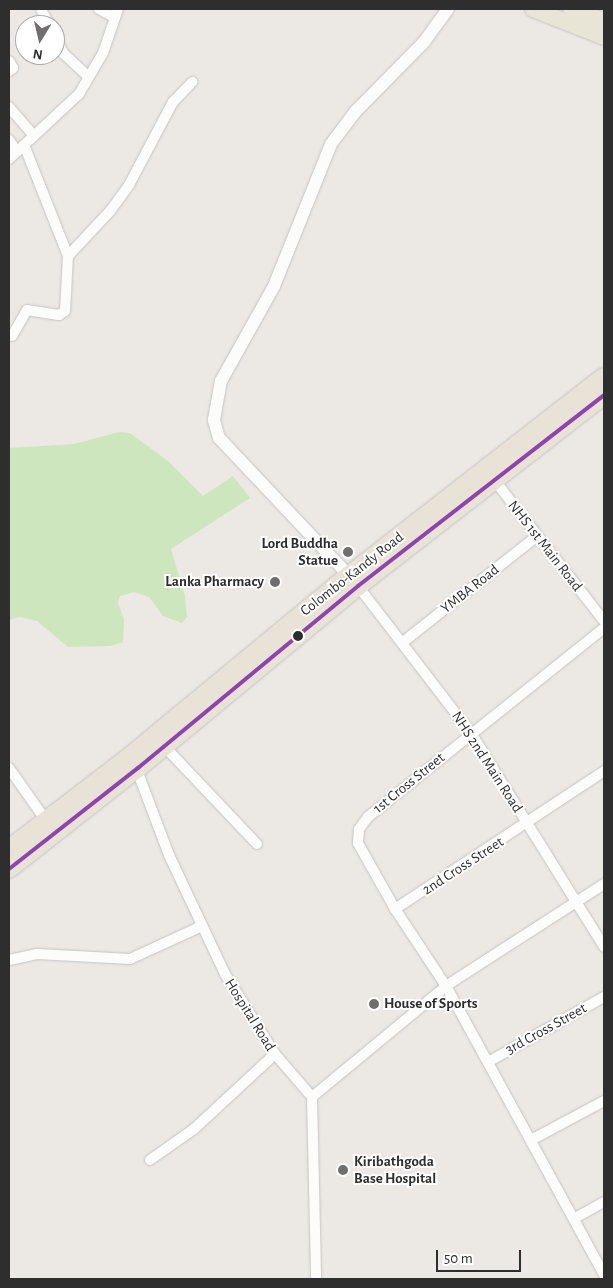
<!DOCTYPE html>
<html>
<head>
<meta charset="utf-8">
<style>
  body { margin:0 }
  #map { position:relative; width:613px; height:1288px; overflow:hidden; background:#ece8e4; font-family:"Alegreya Sans",sans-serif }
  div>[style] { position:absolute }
  .green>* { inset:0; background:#cee6be }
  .roads { filter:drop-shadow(0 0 1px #c5c4c5) drop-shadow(0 0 1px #c5c4c5) }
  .minor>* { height:10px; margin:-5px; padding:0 5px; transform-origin:5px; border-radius:5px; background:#fcfcfb }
  .tertiary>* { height:12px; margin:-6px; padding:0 6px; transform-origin:6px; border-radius:6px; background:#fcfcfb }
  .primary>* { height:16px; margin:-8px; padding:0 8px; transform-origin:8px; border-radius:8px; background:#e8e4d6 }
  .trunk>* { height:18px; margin:-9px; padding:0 9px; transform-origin:9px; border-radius:9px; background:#e9e2d6 }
  .bus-1>* { height:4px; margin:-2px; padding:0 2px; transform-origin:2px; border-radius:2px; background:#8e44ad }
  .dots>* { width:14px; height:14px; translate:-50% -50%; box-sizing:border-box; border:2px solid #fff; border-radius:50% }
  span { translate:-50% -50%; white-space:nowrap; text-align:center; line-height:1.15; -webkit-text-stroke:4px #fff; paint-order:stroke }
  .poi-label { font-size:15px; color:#2e2e2e; font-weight:700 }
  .right { translate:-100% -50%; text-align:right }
  .left { translate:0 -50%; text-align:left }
  .street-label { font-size:15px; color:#2e2e2e }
  .frame { position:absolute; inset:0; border:10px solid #2e2e2e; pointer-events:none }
  .north { position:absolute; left:15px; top:15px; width:50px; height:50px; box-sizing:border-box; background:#fff; border:1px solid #ababab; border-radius:50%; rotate:189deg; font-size:14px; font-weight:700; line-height:20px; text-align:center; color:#2e2e2e }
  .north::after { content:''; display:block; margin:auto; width:18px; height:22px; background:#706f6e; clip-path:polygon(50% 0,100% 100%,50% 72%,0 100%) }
  .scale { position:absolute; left:436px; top:1250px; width:85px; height:22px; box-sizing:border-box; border:2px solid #2e2e2e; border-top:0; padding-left:6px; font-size:15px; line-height:18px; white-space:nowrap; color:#2e2e2e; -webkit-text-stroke:4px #fff; paint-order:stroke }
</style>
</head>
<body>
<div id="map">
  <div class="green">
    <div style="clip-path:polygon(119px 432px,130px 433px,168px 461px,203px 496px,233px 476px,250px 498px,171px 549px,185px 596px,187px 617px,182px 623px,163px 616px,149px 597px,134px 592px,120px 596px,118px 602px,124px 620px,123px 642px,110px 646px,68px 647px,37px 621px,20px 617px,9px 620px,9px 448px,74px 444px)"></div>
  </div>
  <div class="roads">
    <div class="minor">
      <div style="left:41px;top:9px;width:18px;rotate:63deg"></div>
      <div style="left:99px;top:9px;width:18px;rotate:29deg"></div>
      <div style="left:55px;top:37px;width:18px;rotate:63deg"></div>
      <div style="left:63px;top:53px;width:35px;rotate:43deg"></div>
      <div style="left:9px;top:61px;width:8px;rotate:60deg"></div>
      <div style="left:13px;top:68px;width:5px;rotate:143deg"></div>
      <div style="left:9px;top:107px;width:38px;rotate:49deg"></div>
      <div style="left:9px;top:140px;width:14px;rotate:56deg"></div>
      <div style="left:9px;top:159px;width:96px;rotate:-42.9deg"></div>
      <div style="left:79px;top:94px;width:48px;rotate:-59.7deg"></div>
      <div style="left:103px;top:53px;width:46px;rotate:-71.2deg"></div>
      <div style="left:68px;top:256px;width:63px;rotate:-46.9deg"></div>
      <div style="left:111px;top:210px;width:31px;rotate:-54deg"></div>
      <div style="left:129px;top:185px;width:94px;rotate:-62.1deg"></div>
      <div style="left:173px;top:102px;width:28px;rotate:-46deg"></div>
      <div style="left:12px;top:336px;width:30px;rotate:-60deg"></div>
      <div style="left:27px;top:310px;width:32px;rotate:9deg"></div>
      <div style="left:59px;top:315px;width:7px;rotate:-34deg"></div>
      <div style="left:65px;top:311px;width:55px;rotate:-86.9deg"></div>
      <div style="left:68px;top:256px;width:119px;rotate:-111.6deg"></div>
      <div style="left:492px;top:477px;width:182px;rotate:52.1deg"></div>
      <div style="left:358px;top:586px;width:185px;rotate:52.5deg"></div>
      <div style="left:471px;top:733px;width:252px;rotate:58.1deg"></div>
      <div style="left:403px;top:642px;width:171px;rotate:-38.3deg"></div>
      <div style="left:164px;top:746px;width:135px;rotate:46.5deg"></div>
      <div style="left:135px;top:765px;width:96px;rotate:69.3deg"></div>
      <div style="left:169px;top:855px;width:132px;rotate:64.8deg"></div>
      <div style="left:225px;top:974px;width:94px;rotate:58deg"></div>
      <div style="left:275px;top:1054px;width:57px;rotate:49.3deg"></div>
      <div style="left:312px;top:1097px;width:182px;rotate:88.7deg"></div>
      <div style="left:9px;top:768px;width:66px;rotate:54.9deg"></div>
      <div style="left:604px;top:884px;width:188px;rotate:147.2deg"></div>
      <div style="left:446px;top:986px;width:329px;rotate:61.3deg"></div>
      <div style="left:395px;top:909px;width:250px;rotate:-33.4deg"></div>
      <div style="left:9px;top:960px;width:30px;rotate:-12deg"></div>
      <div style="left:38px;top:954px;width:92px;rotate:3.1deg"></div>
      <div style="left:130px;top:959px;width:79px;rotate:-24.6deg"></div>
      <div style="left:488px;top:1062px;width:133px;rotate:-29.3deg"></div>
      <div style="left:312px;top:1097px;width:174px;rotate:-39.6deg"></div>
      <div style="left:446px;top:986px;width:92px;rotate:-123.5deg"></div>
      <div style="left:395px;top:909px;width:76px;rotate:-119.3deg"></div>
      <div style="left:358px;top:843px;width:14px;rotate:-86deg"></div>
      <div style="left:359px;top:829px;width:15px;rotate:-53deg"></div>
      <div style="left:368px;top:817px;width:302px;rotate:-38.7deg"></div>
      <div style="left:531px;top:1140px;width:83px;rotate:-28.1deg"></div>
      <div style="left:150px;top:1160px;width:54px;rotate:-35.2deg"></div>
      <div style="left:194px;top:1129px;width:110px;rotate:-42.8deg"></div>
      <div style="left:575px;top:1218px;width:33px;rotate:-29deg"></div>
    </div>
    <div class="tertiary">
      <div style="left:353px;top:580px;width:195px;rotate:-133.3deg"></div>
      <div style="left:219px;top:438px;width:19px;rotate:-106deg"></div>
      <div style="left:214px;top:420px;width:40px;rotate:-80deg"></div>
      <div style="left:221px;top:381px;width:109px;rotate:-60.8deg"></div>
      <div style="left:274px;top:286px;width:153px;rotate:-68.1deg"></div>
      <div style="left:331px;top:144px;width:40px;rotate:-53deg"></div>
      <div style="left:355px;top:112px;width:98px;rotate:-45.4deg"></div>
      <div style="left:424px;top:42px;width:41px;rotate:-54deg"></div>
    </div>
    <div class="primary">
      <div style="left:533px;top:9px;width:76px;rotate:21.5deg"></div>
      <div style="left:571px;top:9px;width:35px;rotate:20deg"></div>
    </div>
    <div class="trunk">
      <div style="left:9px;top:849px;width:151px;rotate:-37.5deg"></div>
      <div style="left:129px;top:757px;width:284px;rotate:-39.6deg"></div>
      <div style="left:348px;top:576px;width:324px;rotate:-37.9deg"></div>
      <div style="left:9px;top:869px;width:164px;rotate:-38.1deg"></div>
      <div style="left:138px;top:768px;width:286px;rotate:-39.6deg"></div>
      <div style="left:358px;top:586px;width:311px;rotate:-37.8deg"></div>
    </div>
  </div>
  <div class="bus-1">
    <div style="left:9px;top:869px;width:164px;rotate:-38.1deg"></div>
    <div style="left:138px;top:768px;width:286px;rotate:-39.6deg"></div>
    <div style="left:358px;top:586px;width:311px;rotate:-37.8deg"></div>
  </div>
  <div class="dots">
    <div style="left:348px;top:552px;background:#706f6e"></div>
    <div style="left:275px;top:582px;background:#706f6e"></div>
    <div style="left:298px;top:636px;background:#2e2e2e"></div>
    <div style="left:374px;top:1004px;background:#706f6e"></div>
    <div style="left:343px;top:1170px;background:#706f6e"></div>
  </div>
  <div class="poi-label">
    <span class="right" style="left:338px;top:552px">Lord Buddha<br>Statue</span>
    <span class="right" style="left:264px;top:582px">Lanka Pharmacy</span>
    <span class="left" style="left:384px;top:1004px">House of Sports</span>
    <span class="left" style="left:354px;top:1170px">Kiribathgoda<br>Base Hospital</span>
  </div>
  <div class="street-label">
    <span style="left:545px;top:546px;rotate:52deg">NHS 1st Main Road</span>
    <span style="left:352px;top:574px;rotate:-38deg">Colombo-Kandy Road</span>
    <span style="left:470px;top:589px;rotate:-38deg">YMBA Road</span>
    <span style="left:487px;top:762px;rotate:57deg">NHS 2nd Main Road</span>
    <span style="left:409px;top:783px;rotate:-39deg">1st Cross Street</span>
    <span style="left:463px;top:866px;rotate:-33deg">2nd Cross Street</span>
    <span style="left:250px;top:1015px;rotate:58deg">Hospital Road</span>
    <span style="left:546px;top:1029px;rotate:-29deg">3rd Cross Street</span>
  </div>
  <div class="frame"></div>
  <div class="north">N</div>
  <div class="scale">50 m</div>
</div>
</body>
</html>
